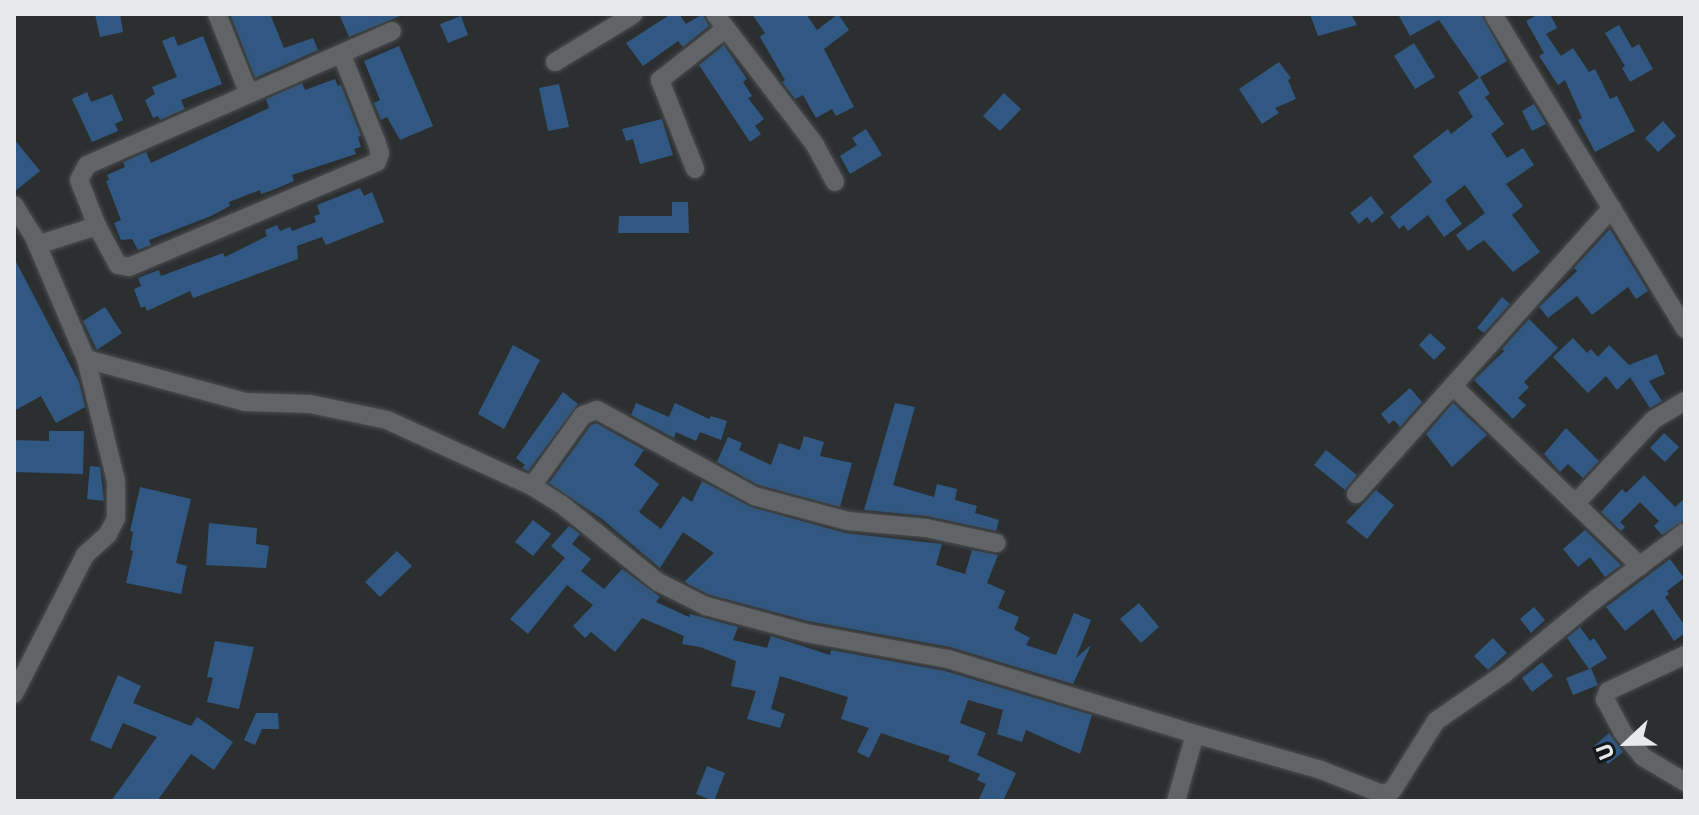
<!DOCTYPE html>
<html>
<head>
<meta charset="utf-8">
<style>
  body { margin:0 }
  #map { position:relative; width:1699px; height:815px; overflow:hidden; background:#2c2f30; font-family:"IBM Plex Sans",sans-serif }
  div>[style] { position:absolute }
  .building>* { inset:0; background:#315882 }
  .roads { filter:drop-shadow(0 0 2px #4b4e4f) drop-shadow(0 0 2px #4b4e4f) }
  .minor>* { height:18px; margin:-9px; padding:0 9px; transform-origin:9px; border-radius:9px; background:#616466 }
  span { translate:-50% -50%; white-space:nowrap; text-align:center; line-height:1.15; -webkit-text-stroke:8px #161718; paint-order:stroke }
  .frame { position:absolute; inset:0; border:16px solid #e7e9ea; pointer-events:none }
  .north { position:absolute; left:1587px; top:703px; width:80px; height:80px; -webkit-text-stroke:6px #161718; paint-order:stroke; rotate:248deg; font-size:22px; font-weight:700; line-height:32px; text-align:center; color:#e7e9ea }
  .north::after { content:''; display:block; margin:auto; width:28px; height:36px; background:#e7e9ea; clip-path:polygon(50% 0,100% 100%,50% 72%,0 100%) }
</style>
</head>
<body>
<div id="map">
  <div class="building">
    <div style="clip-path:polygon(95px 14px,120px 14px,123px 32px,100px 37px)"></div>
    <div style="clip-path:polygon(230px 14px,270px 14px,284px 48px,313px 38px,318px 50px,255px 78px)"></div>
    <div style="clip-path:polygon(339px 14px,405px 14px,349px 37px)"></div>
    <div style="clip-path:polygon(671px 14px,679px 14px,686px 24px,703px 14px,709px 26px,683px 47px,678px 41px,643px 66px,626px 43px)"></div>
    <div style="clip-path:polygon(752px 14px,806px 14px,817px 30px,838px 14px,849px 30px,824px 49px,854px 107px,836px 116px,832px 109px,816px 118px,803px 95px,795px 99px,782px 82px,785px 80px,760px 37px,765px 33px)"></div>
    <div style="clip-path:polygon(1310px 14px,1351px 14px,1357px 25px,1318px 36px)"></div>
    <div style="clip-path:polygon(1398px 14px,1481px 14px,1507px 61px,1480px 77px,1490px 94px,1485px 97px,1504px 124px,1491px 134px,1507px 158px,1523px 148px,1534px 165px,1506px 184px,1523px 206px,1512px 215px,1540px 252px,1513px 272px,1484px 240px,1468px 251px,1456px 235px,1485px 213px,1465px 185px,1445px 200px,1462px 224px,1444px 237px,1428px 215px,1408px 231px,1404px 225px,1399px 229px,1390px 217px,1432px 182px,1413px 156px,1448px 129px,1451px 134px,1473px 117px,1458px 92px,1479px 78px,1439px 20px,1410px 36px)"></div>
    <div style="clip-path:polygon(1539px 14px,1550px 14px,1557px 28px,1546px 34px,1561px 56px,1573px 48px,1589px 72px,1595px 69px,1610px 99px,1617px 96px,1635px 131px,1595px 152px,1578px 120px,1582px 118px,1565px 80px,1558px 85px,1539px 56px,1544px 53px,1526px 21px)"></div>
    <div style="clip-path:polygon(461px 16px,468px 35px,448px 43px,440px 24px)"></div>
    <div style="clip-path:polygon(1619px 25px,1632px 48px,1639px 44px,1653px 69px,1630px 82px,1622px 68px,1625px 66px,1605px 33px)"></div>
    <div style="clip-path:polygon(174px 36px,178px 46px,203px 36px,222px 84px,181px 100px,185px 109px,160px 120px,158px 116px,153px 118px,145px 100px,155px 94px,152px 87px,177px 77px,162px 41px)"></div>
    <div style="clip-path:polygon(1414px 43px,1435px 77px,1415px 89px,1394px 56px)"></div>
    <div style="clip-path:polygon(724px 45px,747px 79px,743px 82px,752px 96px,748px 98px,764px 119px,755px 126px,761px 134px,750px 142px,699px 65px)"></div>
    <div style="clip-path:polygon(399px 46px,433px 126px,400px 140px,387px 117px,381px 120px,374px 103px,380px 100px,364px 61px)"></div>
    <div style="clip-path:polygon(1279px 62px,1291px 78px,1288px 80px,1296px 99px,1275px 108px,1279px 113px,1262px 124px,1239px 89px)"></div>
    <div style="clip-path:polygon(335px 79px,338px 86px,341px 85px,361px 136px,358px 137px,361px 147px,354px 149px,356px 154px,292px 175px,294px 181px,273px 190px,261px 194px,260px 190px,229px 202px,230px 206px,211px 216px,149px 240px,151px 245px,138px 250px,132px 239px,121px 240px,114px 223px,121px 220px,106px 181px,109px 180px,107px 175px,125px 167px,123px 162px,146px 152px,151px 163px,269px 108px,266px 99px,302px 83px,305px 90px)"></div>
    <div style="clip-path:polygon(559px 84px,569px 127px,548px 131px,539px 88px)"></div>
    <div style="clip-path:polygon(87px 92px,91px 102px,112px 94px,123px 120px,115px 124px,118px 131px,92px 142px,72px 99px)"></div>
    <div style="clip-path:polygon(1004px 93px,1021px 109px,1000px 131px,983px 116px)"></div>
    <div style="clip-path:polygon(1534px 104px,1546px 124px,1532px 131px,1522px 111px)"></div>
    <div style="clip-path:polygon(662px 119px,673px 155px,640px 164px,633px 139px,626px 141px,622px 129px)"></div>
    <div style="clip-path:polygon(1663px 121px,1676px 136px,1658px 152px,1645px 138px)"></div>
    <div style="clip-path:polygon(866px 129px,882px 155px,850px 174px,840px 156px,857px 145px,852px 138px)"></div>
    <div style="clip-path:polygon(14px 139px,40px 171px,14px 192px)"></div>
    <div style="clip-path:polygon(360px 188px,364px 196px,372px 192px,384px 222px,326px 245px,322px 237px,297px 246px,298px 259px,193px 298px,190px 291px,147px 311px,145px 306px,141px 308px,134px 289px,141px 286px,138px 278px,159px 270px,161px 276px,223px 253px,225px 257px,267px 236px,265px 230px,277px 225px,280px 231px,290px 227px,292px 231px,316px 222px,314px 216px,320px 214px,317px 205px)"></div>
    <div style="clip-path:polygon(1371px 196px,1384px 213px,1372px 223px,1367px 217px,1359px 224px,1350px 213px)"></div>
    <div style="clip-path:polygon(672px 202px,688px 202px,689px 233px,618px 233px,619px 216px,672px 216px)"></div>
    <div style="clip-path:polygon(1610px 229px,1648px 291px,1636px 299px,1628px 287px,1592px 315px,1577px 296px,1548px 318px,1539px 307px,1577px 271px,1574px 268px)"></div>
    <div style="clip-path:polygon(14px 258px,79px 382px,85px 407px,56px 423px,41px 396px,14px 411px)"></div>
    <div style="clip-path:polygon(1502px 297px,1510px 304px,1484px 333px,1477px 328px)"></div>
    <div style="clip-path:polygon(105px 307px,122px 333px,97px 350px,83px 321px)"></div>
    <div style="clip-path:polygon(1529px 319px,1558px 348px,1524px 382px,1529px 387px,1518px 398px,1526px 405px,1513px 419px,1474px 380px,1504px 351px,1502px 349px)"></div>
    <div style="clip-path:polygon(1430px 333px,1446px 348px,1434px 360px,1419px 345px)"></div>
    <div style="clip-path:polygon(1573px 338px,1587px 353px,1591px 349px,1598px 357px,1609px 345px,1629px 365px,1657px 354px,1665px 374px,1649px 381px,1662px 401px,1650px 408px,1630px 377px,1617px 390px,1606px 376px,1588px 393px,1553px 357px)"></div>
    <div style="clip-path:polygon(513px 345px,540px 360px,504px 429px,478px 414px)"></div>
    <div style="clip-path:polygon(1410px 388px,1422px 402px,1400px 427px,1394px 420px,1389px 424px,1381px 414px)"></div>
    <div style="clip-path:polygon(563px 392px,578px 404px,528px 471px,522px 468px,525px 465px,516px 458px)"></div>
    <div style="clip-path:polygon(636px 403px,669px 417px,675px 403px,709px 419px,711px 416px,727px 421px,721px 440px,700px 432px,696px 441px,676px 432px,674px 438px,631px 415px)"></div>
    <div style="clip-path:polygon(895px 403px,915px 407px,893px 485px,934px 497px,937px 484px,957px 489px,955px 500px,977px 506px,975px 513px,999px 520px,996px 531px,927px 516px,864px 510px)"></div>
    <div style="clip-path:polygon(1453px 403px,1487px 435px,1452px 467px,1426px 434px)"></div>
    <div style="clip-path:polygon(596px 423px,644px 450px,634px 465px,659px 484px,639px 512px,661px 529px,683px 496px,692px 502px,702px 481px,751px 507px,845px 533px,942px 544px,936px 565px,965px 574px,972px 550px,998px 555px,987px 583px,1005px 591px,998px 608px,1019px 617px,1014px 629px,1030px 638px,1026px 645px,1056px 655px,1074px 613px,1091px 620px,1076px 658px,1091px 645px,1073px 684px,950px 647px,808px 621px,710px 595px,688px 584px,685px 581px,714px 553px,683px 532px,660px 568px,602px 519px,549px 483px,591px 425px)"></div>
    <div style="clip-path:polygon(1566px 428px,1599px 461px,1583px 478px,1568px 464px,1560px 472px,1544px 454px)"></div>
    <div style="clip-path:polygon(49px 431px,84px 431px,83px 474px,14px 472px,14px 440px,49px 441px)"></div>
    <div style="clip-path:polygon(1664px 433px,1679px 447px,1665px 462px,1650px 448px)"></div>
    <div style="clip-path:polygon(804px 436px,824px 442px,820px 456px,852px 463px,840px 507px,758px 485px,717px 462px,728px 437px,742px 443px,739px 450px,771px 465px,779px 443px,800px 450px)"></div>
    <div style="clip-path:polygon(1326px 450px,1357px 475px,1345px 490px,1314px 465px)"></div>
    <div style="clip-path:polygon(90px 466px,100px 467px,104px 501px,87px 499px)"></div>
    <div style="clip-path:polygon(1644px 475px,1675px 507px,1685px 498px,1685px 520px,1662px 535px,1654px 526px,1659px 521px,1640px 502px,1620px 522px,1625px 527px,1621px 531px,1601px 512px,1622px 489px,1626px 493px)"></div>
    <div style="clip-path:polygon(140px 487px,191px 499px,176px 563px,187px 566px,181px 594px,126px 583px,133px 551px,130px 550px,133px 532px,130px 531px)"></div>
    <div style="clip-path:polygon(1376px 490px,1394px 505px,1367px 539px,1346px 522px)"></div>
    <div style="clip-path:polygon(533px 520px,551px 534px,533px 556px,515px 542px)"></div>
    <div style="clip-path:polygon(209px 523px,257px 528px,256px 544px,269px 546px,266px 568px,206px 565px)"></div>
    <div style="clip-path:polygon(569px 526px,580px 534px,572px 544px,591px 559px,581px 571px,604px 589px,622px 569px,660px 597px,656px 602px,689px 617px,690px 614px,738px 627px,733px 640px,767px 648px,771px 636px,830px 655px,831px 650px,945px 671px,1092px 715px,1080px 754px,1026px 730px,1022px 742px,997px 734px,1003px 710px,968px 700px,960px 723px,986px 733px,977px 755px,1016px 773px,1003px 801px,978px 801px,986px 784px,977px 780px,980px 774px,948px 761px,950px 756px,881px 733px,869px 758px,857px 752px,869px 728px,841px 719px,848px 697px,780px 676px,771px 709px,785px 714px,780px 728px,747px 719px,756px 691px,731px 686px,736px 661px,700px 647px,682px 644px,684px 636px,642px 618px,615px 652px,591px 632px,585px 638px,573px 626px,593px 605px,567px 585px,528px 634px,510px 619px,565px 558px,551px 546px)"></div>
    <div style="clip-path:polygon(1585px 530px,1621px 565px,1605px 577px,1590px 557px,1578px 567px,1563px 549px)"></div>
    <div style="clip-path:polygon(397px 551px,412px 566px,380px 597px,365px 582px)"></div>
    <div style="clip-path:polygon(1670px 559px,1684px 578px,1667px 591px,1669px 594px,1665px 597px,1685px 626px,1685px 633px,1674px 641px,1653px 609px,1625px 631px,1606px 607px)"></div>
    <div style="clip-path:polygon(1139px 603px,1159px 627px,1141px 643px,1120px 619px)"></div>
    <div style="clip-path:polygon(1534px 607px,1545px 620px,1531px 633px,1520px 619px)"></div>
    <div style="clip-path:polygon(1580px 627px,1590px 641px,1594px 638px,1607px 658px,1591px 668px,1598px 685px,1573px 695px,1566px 678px,1589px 669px,1567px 638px)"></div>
    <div style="clip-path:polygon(1493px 638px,1507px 653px,1488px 670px,1474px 656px)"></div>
    <div style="clip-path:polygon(215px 641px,254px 647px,239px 709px,207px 702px,213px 678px,207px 677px)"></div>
    <div style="clip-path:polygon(1542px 662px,1553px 676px,1532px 692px,1522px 678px)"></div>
    <div style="clip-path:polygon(118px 675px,141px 686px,133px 703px,191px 726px,197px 717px,233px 742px,214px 770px,191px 754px,157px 801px,111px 801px,157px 737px,123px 723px,111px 749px,90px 740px)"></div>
    <div style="clip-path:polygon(256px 713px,278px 713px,279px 729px,262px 729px,255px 745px,244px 740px)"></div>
    <div style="clip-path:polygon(1609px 733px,1623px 752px,1608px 764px,1593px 747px)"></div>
    <div style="clip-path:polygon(707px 766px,725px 773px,714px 801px,696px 794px)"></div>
  </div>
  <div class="roads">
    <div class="minor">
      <div style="left:217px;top:14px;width:86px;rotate:68.2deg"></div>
      <div style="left:715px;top:14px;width:165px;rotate:52.6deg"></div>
      <div style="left:815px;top:145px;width:42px;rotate:61.6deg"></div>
      <div style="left:1493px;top:14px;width:369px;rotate:58.6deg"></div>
      <div style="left:555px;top:62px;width:92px;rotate:-31.3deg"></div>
      <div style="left:695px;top:169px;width:96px;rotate:-111.5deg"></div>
      <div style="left:660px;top:80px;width:83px;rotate:-38.1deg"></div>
      <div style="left:14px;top:205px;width:36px;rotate:58deg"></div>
      <div style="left:33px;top:235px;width:135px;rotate:66.9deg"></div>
      <div style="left:86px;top:359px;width:165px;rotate:15.1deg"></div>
      <div style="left:245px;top:402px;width:65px;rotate:1.8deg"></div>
      <div style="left:310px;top:404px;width:79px;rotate:11.7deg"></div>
      <div style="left:387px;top:420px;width:159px;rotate:24.5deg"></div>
      <div style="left:532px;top:486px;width:34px;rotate:32deg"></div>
      <div style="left:561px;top:504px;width:124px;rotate:38.8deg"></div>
      <div style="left:658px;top:582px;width:54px;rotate:26.6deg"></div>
      <div style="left:706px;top:606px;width:104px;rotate:15.1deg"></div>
      <div style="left:806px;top:633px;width:144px;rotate:10.4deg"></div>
      <div style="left:948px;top:659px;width:258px;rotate:16.9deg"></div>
      <div style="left:1195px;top:734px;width:70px;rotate:105.8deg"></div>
      <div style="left:97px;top:226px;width:49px;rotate:-111.4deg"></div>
      <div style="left:79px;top:180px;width:17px;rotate:-62deg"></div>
      <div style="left:87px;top:165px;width:333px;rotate:-23.7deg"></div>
      <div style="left:37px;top:245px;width:63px;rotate:-17.6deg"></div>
      <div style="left:97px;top:226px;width:44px;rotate:61.7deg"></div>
      <div style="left:118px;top:265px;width:11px;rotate:10deg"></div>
      <div style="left:129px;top:267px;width:269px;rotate:-22.9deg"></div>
      <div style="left:377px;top:162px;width:9px;rotate:-72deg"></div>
      <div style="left:380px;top:153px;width:13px;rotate:-108deg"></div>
      <div style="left:376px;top:141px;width:92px;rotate:-111.6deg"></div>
      <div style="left:1453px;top:386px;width:260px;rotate:43.9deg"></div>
      <div style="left:532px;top:486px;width:87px;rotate:-54.3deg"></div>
      <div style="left:583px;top:415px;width:15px;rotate:-20deg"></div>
      <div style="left:597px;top:410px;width:179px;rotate:28.7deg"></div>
      <div style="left:754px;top:496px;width:97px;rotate:14.9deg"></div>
      <div style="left:848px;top:521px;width:78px;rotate:5.1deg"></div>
      <div style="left:926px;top:528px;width:72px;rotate:12.1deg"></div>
      <div style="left:1356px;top:494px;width:384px;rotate:-48.2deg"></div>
      <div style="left:1576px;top:503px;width:113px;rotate:-47.1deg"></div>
      <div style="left:1653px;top:420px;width:37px;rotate:-31deg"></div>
      <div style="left:1685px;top:655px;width:85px;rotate:154.9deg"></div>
      <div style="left:1608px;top:691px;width:9px;rotate:111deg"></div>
      <div style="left:1605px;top:699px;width:38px;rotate:62deg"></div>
      <div style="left:1623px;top:733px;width:31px;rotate:50deg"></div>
      <div style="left:1643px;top:757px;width:49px;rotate:30.8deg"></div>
      <div style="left:14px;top:694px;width:156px;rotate:-62.9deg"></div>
      <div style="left:85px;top:555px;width:31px;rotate:-42deg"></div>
      <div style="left:108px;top:534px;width:18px;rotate:-63deg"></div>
      <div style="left:116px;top:518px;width:37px;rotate:-90deg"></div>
      <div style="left:116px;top:481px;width:126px;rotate:-103.8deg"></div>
      <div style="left:1195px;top:734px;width:131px;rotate:15.9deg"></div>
      <div style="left:1321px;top:770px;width:66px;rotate:21.5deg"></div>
      <div style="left:1382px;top:794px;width:10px;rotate:-17deg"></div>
      <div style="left:1392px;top:791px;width:83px;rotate:-57.8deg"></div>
      <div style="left:1436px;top:721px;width:83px;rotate:-34.7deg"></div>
      <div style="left:1504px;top:674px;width:120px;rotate:-39.3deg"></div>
      <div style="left:1597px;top:598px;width:110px;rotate:-36.9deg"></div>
    </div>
  </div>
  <div class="frame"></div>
  <div class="north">U</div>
</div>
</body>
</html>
